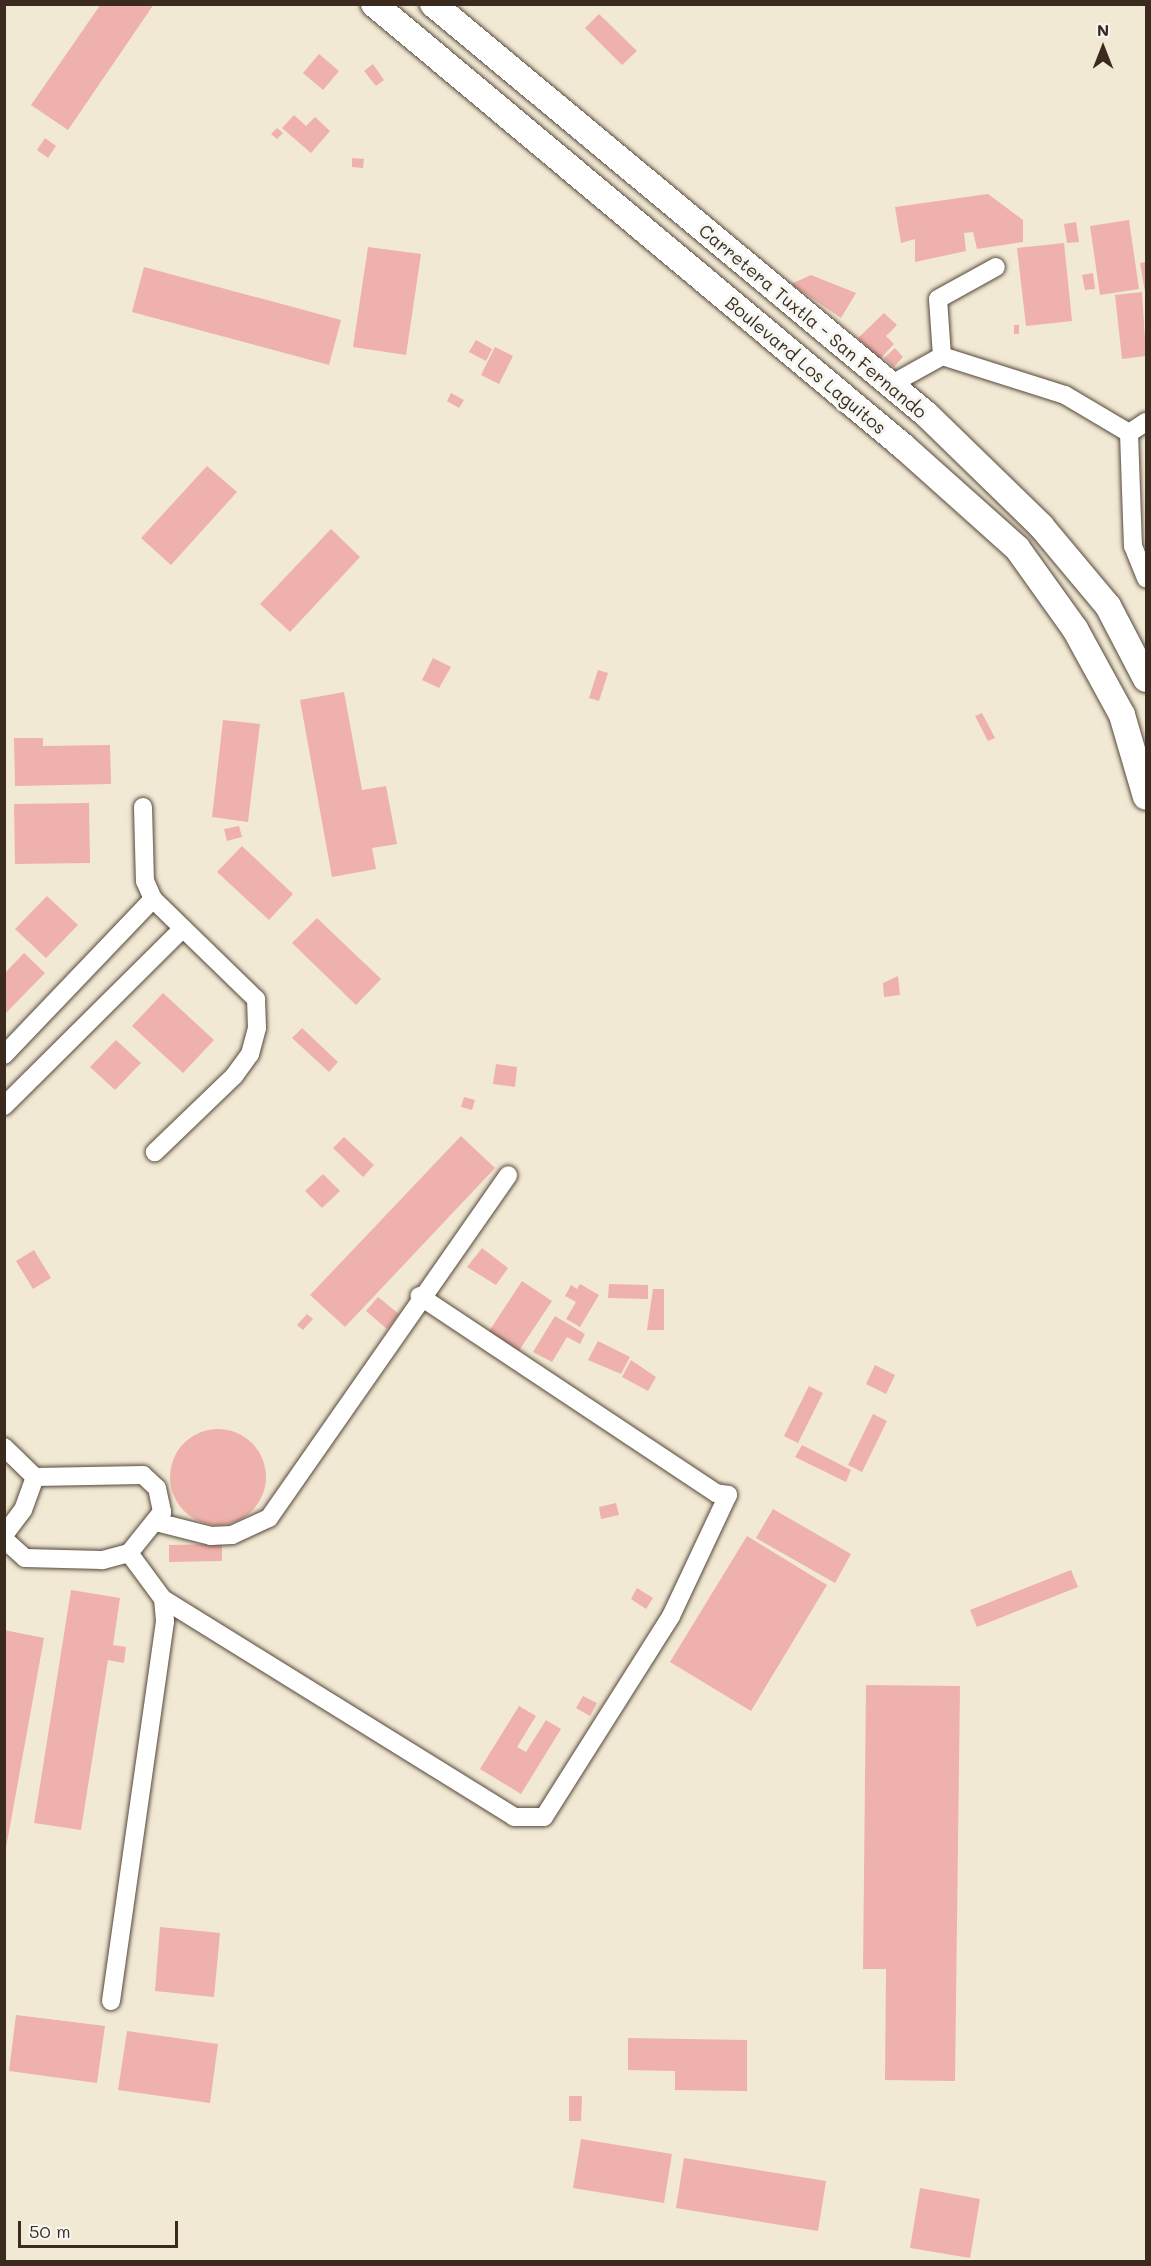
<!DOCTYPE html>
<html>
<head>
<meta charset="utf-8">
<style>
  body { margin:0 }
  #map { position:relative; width:1151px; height:2266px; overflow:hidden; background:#f1e9d4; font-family:Mali,sans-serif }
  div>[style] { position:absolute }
  .building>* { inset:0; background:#efb1ab }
  .round { border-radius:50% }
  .roads { filter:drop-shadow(0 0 2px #564739) drop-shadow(0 0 2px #564739) }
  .street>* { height:18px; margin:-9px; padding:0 9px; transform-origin:9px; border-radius:9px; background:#fff }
  .secondary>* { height:26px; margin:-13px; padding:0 13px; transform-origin:13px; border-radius:13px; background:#fff }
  span { translate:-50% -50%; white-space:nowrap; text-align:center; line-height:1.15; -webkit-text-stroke:6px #f6f6f2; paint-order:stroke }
  .street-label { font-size:18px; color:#3b2a1e }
  .frame { position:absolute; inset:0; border:6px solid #3b2a1e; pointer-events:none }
  .north { position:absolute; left:1073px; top:18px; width:60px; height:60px; -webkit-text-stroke:4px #f6f6f2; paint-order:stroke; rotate:0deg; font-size:16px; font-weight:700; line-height:24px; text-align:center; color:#3b2a1e }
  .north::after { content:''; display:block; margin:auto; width:21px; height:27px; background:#3b2a1e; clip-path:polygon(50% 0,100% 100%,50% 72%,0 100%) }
  .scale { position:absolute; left:18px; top:2221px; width:160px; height:27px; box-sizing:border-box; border:3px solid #3b2a1e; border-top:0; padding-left:8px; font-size:18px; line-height:21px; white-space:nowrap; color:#3b2a1e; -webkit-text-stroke:4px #f6f6f2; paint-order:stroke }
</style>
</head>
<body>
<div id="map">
  <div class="building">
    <div style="clip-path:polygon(101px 4px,154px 4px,68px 130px,31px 105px)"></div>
    <div style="clip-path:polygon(599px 14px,637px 51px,622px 65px,585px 28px)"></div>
    <div style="clip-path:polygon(319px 54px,339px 71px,323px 90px,303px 73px)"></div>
    <div style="clip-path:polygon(373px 64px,384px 80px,376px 86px,364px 71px)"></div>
    <div style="clip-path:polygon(294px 115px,306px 126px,315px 117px,330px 131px,311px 153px,282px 128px)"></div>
    <div style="clip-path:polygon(277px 128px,283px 133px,277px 139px,271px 134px)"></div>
    <div style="clip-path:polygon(45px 138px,56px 146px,48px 158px,37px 150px)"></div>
    <div style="clip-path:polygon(352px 158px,364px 159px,363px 168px,352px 167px)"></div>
    <div style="clip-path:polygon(988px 194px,1023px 220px,1023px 242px,977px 249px,973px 232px,964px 233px,966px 251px,915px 262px,915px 239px,901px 243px,895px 207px)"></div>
    <div style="clip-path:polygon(1129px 220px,1139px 289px,1100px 295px,1090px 226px)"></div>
    <div style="clip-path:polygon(1076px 222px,1079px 242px,1067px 243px,1064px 224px)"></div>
    <div style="clip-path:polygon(1064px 243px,1072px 321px,1026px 326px,1017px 248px)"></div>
    <div style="clip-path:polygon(368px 247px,421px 254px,406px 355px,353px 347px)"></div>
    <div style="clip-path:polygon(1146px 262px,1146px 291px,1145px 292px,1140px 263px)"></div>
    <div style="clip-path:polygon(144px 267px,341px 320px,329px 365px,132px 312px)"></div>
    <div style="clip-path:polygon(1093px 273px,1095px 289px,1085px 290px,1082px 275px)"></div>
    <div style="clip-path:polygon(811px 275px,856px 293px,841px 318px,791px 284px)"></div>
    <div style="clip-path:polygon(1142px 292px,1146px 356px,1122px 359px,1115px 295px)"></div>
    <div style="clip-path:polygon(884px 313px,897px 325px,886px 336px,894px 344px,880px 359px,858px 338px)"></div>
    <div style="clip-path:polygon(1014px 325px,1019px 325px,1019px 334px,1014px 334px)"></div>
    <div style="clip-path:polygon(476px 340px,492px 349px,486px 361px,469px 352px)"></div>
    <div style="clip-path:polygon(495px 347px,513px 356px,499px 384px,481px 375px)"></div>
    <div style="clip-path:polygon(895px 348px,903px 357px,894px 367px,884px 358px)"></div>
    <div style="clip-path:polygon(451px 393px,464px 400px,459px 408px,447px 401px)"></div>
    <div style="clip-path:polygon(207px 466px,237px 492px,171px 565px,141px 538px)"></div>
    <div style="clip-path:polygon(331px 529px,360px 557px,290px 632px,260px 604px)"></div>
    <div style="clip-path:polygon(433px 658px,451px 667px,439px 688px,422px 680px)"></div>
    <div style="clip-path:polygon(598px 670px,608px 673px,599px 701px,589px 698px)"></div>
    <div style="clip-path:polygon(344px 692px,362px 790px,386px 786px,397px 844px,372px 848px,376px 869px,332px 877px,300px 700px)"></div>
    <div style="clip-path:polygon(982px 713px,995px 738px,988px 741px,975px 716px)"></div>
    <div style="clip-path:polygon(223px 720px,260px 724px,248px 822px,212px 817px)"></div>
    <div style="clip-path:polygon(14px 738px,43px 738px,43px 746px,110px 745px,111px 784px,15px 786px)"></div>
    <div style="clip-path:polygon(89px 803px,90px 863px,15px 864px,14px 804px)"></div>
    <div style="clip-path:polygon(239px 826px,242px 837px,227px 841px,224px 829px)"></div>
    <div style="clip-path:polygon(242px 846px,293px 894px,269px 920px,217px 872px)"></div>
    <div style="clip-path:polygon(47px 896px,78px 925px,46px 958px,15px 929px)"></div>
    <div style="clip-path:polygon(317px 918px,381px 979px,356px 1005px,292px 943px)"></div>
    <div style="clip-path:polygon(24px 953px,45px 973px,4px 1015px,4px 974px)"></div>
    <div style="clip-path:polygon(898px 976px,900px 995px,884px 997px,883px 983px)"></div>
    <div style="clip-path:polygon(163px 993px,214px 1040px,183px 1073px,132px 1026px)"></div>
    <div style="clip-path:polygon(302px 1028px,338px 1062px,329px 1072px,292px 1038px)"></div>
    <div style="clip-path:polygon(116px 1040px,141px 1063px,115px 1090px,90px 1067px)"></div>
    <div style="clip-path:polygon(496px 1064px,517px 1067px,515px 1087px,493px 1084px)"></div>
    <div style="clip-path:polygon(464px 1097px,475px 1100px,472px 1110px,461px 1107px)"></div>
    <div style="clip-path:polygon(461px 1136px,495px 1168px,345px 1327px,310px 1295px)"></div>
    <div style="clip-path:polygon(344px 1137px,374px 1165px,363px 1177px,333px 1148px)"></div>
    <div style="clip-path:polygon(323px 1174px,340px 1191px,322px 1208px,305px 1191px)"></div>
    <div style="clip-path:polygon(482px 1248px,508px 1268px,496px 1285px,467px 1267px)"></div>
    <div style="clip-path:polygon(34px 1250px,51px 1278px,33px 1289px,16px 1261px)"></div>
    <div style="clip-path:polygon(522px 1281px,552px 1301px,518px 1352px,488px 1333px)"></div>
    <div style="clip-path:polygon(580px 1284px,599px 1295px,580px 1327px,566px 1319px,576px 1302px,565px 1296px,571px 1285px,577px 1289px)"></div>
    <div style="clip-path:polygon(609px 1284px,648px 1285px,648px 1299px,608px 1298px)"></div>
    <div style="clip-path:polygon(653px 1289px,664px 1289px,664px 1330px,647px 1330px)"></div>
    <div style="clip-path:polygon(378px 1297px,399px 1314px,387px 1329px,366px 1311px)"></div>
    <div style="clip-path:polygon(307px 1314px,313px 1319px,303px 1330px,297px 1325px)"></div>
    <div style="clip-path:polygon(555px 1316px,585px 1334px,580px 1344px,567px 1337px,552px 1362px,533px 1352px)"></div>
    <div style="clip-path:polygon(598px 1341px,630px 1357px,621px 1374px,588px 1360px)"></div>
    <div style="clip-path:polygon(631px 1360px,656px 1377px,648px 1391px,622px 1377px)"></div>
    <div style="clip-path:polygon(875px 1365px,895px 1375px,886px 1394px,866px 1384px)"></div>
    <div style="clip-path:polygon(809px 1386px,823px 1393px,798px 1443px,784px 1436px)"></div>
    <div style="clip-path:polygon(873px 1414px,887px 1421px,862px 1472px,848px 1465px)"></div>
    <div class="round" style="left:170px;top:1429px;width:96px;height:96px"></div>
    <div style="clip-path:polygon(802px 1445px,851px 1470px,846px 1482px,795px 1457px)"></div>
    <div style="clip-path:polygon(616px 1503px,619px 1515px,601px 1519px,599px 1507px)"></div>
    <div style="clip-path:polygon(773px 1509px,851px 1554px,835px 1583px,756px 1538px)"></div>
    <div style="clip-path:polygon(747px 1536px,827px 1585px,751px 1711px,670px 1662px)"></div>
    <div style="clip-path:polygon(222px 1544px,222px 1561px,169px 1562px,169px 1545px)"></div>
    <div style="clip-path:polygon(1071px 1570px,1078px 1587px,977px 1627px,970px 1610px)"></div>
    <div style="clip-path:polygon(637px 1588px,653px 1598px,646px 1609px,631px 1599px)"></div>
    <div style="clip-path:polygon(71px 1590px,120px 1598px,113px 1645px,126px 1647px,124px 1663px,108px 1660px,81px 1830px,34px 1823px)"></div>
    <div style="clip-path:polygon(4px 1630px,44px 1638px,6px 1848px,4px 1848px)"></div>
    <div style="clip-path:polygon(866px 1685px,960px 1686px,955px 2081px,885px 2080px,886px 1969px,863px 1969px)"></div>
    <div style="clip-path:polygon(583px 1696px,597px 1703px,590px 1716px,576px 1708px)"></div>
    <div style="clip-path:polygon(519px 1706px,536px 1716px,517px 1747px,526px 1752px,546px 1720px,561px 1729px,521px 1794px,480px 1769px)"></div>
    <div style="clip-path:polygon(160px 1927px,220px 1933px,214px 1997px,155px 1991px)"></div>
    <div style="clip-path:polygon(16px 2015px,105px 2026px,97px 2083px,9px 2071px)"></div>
    <div style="clip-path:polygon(127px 2031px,218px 2044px,210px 2103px,118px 2090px)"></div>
    <div style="clip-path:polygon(628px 2038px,747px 2040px,747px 2091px,675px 2090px,675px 2071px,628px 2070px)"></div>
    <div style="clip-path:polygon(569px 2096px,582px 2096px,581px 2121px,569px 2121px)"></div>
    <div style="clip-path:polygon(581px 2139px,672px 2154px,664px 2203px,573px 2188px)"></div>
    <div style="clip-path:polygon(684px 2158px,826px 2181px,818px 2231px,676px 2208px)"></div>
    <div style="clip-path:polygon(920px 2188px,980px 2199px,970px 2258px,910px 2248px)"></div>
  </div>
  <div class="roads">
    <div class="street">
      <div style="left:942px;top:356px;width:129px;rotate:17.6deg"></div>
      <div style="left:1065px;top:395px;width:74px;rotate:30.7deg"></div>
      <div style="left:1129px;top:433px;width:20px;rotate:-33deg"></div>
      <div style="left:890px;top:385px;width:60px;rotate:-29.1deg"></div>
      <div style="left:942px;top:356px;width:57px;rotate:-94deg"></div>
      <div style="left:938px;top:299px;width:66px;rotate:-28.9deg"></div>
      <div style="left:1129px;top:433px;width:113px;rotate:88deg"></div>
      <div style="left:1133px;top:546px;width:35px;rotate:68deg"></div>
      <div style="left:143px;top:807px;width:74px;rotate:88.5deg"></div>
      <div style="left:145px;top:881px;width:20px;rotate:66deg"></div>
      <div style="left:153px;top:899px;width:144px;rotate:44.2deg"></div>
      <div style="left:256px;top:999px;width:29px;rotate:88deg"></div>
      <div style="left:257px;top:1028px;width:27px;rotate:105deg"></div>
      <div style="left:250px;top:1054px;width:27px;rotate:126deg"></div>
      <div style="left:234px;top:1076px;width:110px;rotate:136.1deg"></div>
      <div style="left:4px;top:1055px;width:216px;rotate:-46.3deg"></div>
      <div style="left:4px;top:1106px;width:252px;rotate:-44.8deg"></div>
      <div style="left:4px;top:1447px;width:43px;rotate:44.1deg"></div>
      <div style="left:35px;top:1477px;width:108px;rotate:-1.1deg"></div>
      <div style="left:143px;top:1475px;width:19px;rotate:43deg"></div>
      <div style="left:157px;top:1488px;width:25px;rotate:78deg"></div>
      <div style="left:162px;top:1512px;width:53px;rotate:128.8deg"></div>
      <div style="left:129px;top:1553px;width:28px;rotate:165deg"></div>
      <div style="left:102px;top:1560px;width:77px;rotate:-178.5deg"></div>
      <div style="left:25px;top:1558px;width:28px;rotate:-138deg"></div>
      <div style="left:156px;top:1522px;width:57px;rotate:14.3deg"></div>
      <div style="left:211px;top:1536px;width:21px;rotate:-3deg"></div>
      <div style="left:232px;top:1535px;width:41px;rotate:-24.7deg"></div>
      <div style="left:269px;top:1518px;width:418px;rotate:-55.1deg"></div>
      <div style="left:4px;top:1535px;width:31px;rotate:-53deg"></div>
      <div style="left:23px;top:1510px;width:35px;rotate:-70deg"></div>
      <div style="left:163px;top:1599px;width:413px;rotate:31.8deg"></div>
      <div style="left:514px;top:1817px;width:30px"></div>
      <div style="left:544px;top:1817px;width:238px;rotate:-57.7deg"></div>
      <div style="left:671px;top:1616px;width:134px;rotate:-64.8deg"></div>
      <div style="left:728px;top:1495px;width:12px;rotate:-171deg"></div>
      <div style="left:716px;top:1493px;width:356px;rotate:-146.4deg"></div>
      <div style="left:111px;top:2001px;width:384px;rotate:-81.9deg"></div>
      <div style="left:165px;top:1621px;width:22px;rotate:-95deg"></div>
      <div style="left:163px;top:1599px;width:57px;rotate:-126.5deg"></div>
    </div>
    <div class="secondary">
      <div style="left:374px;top:4px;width:691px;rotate:39.89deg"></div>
      <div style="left:904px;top:447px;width:152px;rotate:41.8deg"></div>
      <div style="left:1017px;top:548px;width:100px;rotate:54.4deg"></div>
      <div style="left:1075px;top:629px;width:98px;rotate:61.3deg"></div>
      <div style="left:1122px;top:715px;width:85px;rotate:73.7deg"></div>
      <div style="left:433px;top:4px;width:641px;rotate:39.75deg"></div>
      <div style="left:926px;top:414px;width:161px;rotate:44.2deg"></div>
      <div style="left:1041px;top:526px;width:104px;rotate:50.1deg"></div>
      <div style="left:1108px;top:606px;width:82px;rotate:62.5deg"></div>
    </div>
  </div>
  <div class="street-label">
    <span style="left:813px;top:321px;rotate:40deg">Carretera Tuxtla - San Fernando</span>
    <span style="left:806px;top:365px;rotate:40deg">Boulevard Los Laguitos</span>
  </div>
  <div class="frame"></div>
  <div class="north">N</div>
  <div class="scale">50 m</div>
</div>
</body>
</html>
